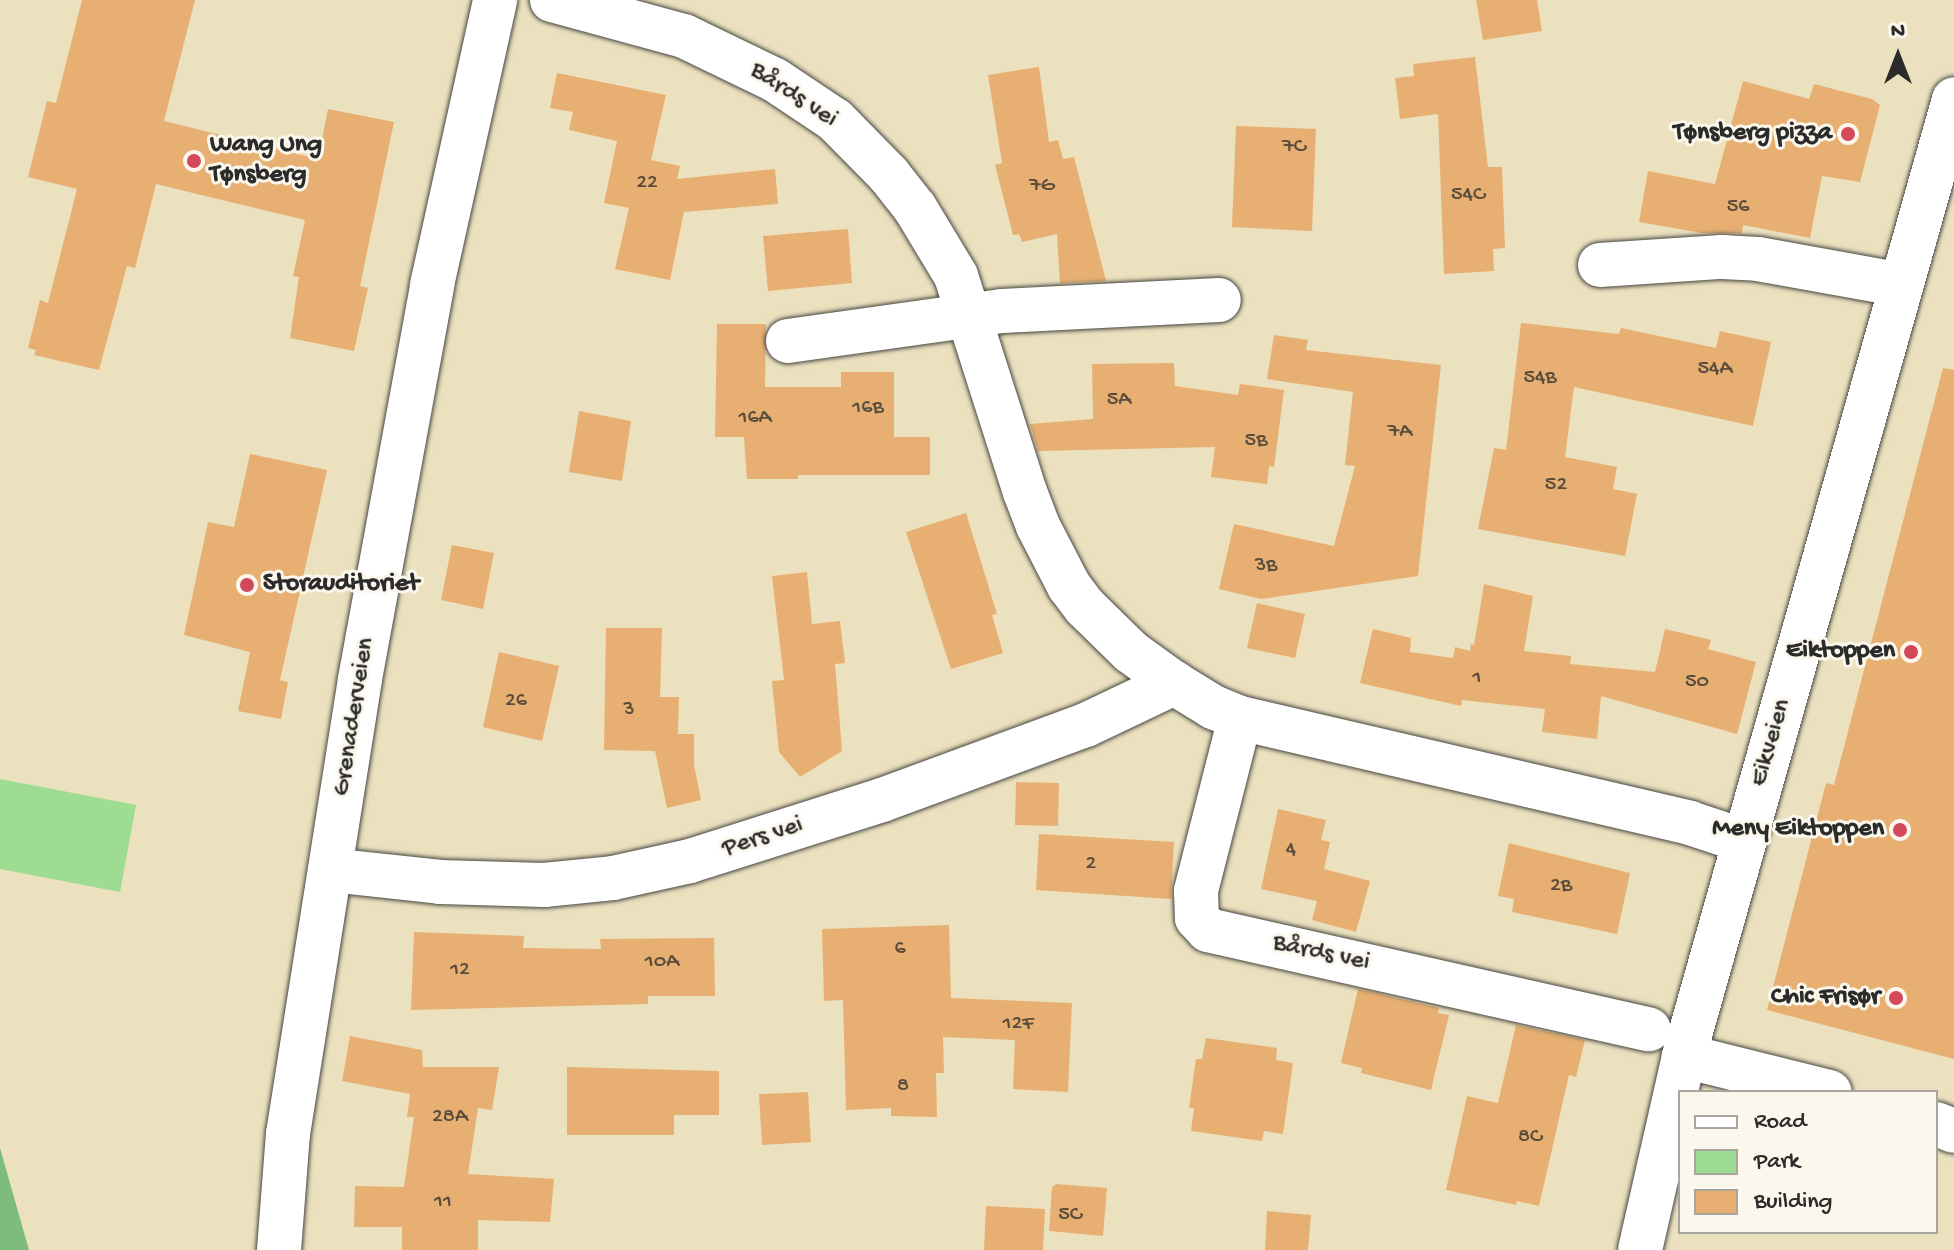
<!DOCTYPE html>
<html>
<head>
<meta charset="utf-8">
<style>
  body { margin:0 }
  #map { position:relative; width:1954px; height:1250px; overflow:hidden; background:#ebe1bf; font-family:"Gochi Hand",sans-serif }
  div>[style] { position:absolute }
  .green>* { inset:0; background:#9edc91 }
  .forest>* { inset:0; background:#7ebc7b }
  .building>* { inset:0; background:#e7af72 }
  .roads { filter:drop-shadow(0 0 2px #484641) drop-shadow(0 0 2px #484641) }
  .street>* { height:44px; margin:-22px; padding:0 22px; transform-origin:22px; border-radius:22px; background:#fff }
  .secondary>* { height:44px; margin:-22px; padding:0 22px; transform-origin:22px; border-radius:22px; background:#fff }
  .dots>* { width:22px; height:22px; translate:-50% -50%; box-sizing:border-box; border:4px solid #fbf7ec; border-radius:50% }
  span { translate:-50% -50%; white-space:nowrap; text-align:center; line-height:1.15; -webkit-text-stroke:6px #fbf7ec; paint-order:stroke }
  .number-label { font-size:22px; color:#5a4c3d }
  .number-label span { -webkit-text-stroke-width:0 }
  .street-label { font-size:26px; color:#2b2b2b }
  .poi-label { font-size:26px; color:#2b2b2b; font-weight:700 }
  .right { translate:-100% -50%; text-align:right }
  .left { translate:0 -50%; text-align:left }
  .legend { position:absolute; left:1678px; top:1090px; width:260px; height:144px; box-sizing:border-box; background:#fbf7ec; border:2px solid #a8a59f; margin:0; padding:10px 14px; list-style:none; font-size:24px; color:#2b2b2b }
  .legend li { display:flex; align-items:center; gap:16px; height:40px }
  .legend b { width:40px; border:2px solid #a8a59f }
  .north { position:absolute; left:1858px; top:16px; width:80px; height:80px; -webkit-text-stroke:6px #fbf7ec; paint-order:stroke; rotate:0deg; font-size:22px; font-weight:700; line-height:32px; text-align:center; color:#2b2b2b }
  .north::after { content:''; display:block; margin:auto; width:28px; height:36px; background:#2b2b2b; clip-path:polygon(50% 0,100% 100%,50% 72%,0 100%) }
</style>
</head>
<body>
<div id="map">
  <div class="green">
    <div style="clip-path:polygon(0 779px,136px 805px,120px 892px,0 869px)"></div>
  </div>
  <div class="forest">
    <div style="clip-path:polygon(0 1148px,19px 1215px,29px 1250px,0 1250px)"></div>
  </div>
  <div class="building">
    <div style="clip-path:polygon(82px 0,195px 0,164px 121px,318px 159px,328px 109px,394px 122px,360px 286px,368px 288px,354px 351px,290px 338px,299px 277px,293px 276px,305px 220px,156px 184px,135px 268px,127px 266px,99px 370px,34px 355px,36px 350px,28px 348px,40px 300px,48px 303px,77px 189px,28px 177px,47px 101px,56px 103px)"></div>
    <div style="clip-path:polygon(1476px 0,1537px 0,1542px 31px,1483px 40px)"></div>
    <div style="clip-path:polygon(1475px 57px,1488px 167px,1502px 167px,1505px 248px,1493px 249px,1494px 271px,1444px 274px,1438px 114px,1400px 119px,1395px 78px,1414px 76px,1413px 64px)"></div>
    <div style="clip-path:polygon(1039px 67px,1049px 142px,1058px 140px,1063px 159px,1074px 157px,1106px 281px,1060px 283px,1057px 234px,1022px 242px,1019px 234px,1013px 235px,995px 165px,1002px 163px,988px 75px)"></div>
    <div style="clip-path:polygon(557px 73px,666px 95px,651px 160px,680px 166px,677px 179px,775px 169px,778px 204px,684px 212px,670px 280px,615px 269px,629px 208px,604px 203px,617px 141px,569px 130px,573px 112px,550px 108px)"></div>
    <div style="clip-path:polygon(1743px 81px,1809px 99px,1814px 84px,1872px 99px,1880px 105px,1860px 182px,1822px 176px,1810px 238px,1743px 225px,1742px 233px,1702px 233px,1639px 222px,1648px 171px,1715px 184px)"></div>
    <div style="clip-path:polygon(1236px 126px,1316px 129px,1312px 231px,1232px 227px)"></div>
    <div style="clip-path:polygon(848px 229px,852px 283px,768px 291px,763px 236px)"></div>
    <div style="clip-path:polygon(1521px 323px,1619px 334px,1621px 328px,1716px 348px,1720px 331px,1771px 342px,1753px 426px,1574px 387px,1565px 457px,1617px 467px,1613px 489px,1637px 494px,1625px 556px,1478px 529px,1494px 448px,1506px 450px)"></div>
    <div style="clip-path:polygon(717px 324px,766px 324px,765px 387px,841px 387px,841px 372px,894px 372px,894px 437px,930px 437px,930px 475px,798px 475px,798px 479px,747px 479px,744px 437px,715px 437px)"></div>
    <div style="clip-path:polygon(1274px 335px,1308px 340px,1306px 350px,1441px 365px,1418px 576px,1261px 599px,1219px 589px,1234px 524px,1334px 546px,1355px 466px,1345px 465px,1353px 392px,1267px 379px)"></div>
    <div style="clip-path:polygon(1174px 363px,1175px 386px,1238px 395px,1240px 384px,1284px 390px,1274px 467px,1269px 466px,1267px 484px,1211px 477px,1215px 447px,1038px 451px,1030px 424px,1093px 419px,1092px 364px)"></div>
    <div style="clip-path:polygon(1943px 368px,1954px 370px,1954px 1059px,1767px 1010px,1826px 783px,1834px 785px)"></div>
    <div style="clip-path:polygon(579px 411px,631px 421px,622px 481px,569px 472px)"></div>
    <div style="clip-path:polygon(250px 454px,327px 470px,280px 680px,288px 682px,281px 719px,238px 711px,250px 652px,184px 635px,208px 522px,234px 527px)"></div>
    <div style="clip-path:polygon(966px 513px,997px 614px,992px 615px,1003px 653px,951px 669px,906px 532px)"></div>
    <div style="clip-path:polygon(452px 545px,494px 553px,483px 609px,441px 600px)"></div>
    <div style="clip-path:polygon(807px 572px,812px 624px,840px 621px,845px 663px,835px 664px,842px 751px,800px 777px,779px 752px,772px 681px,784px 680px,772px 576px)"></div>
    <div style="clip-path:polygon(1484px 584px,1533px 596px,1524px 651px,1571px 656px,1570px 664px,1655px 672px,1665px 629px,1711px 640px,1708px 649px,1756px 662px,1737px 734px,1601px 696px,1597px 739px,1542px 732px,1545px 709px,1462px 700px,1461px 706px,1360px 683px,1373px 629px,1411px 638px,1410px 652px,1453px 658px,1455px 647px,1470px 651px,1471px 644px,1474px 645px)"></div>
    <div style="clip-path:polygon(1257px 603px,1305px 614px,1295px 658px,1247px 648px)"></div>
    <div style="clip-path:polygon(606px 628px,662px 628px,660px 697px,679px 697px,678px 734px,694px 734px,694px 765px,701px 800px,667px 808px,655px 751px,604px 750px)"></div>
    <div style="clip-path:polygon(499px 652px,559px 666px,542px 741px,483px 727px)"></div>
    <div style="clip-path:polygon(1016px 782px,1059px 783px,1058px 826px,1015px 825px)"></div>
    <div style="clip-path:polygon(1278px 809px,1326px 820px,1321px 840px,1330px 842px,1324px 869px,1370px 881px,1356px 932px,1312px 920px,1317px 901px,1261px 889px)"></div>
    <div style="clip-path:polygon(1039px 834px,1174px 842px,1171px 899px,1036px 890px)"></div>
    <div style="clip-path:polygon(1509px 843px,1630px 873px,1617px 934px,1512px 912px,1514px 899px,1498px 896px)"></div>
    <div style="clip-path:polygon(949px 925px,951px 998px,1072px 1003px,1068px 1092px,1013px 1089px,1015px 1040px,943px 1037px,944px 1073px,936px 1073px,937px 1117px,891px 1116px,891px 1108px,846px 1110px,843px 1000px,824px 1001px,822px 929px)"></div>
    <div style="clip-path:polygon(414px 932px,524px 936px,523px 948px,601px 949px,600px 939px,714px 938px,715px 996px,648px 996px,648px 1004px,411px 1010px)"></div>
    <div style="clip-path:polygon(1358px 989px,1439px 1008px,1438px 1013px,1449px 1015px,1431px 1090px,1361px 1073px,1362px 1068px,1341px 1063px)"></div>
    <div style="clip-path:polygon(1516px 1025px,1585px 1040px,1576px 1077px,1569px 1075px,1539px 1206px,1517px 1201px,1516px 1205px,1446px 1190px,1467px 1096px,1498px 1103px)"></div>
    <div style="clip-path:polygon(350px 1036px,422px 1050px,423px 1067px,499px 1067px,492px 1110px,478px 1108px,468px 1174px,554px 1179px,550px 1222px,478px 1220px,478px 1250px,402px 1250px,402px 1227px,354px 1227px,355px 1186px,404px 1187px,414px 1117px,407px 1117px,410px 1094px,342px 1081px)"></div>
    <div style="clip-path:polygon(1206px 1038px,1277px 1048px,1276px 1060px,1293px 1063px,1283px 1134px,1264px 1131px,1262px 1141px,1191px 1131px,1194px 1108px,1189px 1108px,1196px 1059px,1202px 1059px)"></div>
    <div style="clip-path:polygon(567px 1067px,719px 1071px,719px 1115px,674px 1115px,674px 1135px,567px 1135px)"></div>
    <div style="clip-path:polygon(808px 1092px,811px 1142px,762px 1145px,759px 1094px)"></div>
    <div style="clip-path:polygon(1056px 1184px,1107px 1188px,1103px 1236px,1049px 1231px,1052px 1187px)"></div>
    <div style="clip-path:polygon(986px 1206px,1045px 1209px,1043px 1250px,984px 1250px)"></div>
    <div style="clip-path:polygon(1267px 1211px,1311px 1215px,1308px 1250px,1265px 1250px)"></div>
  </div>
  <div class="roads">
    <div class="street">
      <div style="left:552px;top:0;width:137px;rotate:15.3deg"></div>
      <div style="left:684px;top:36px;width:101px;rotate:25.8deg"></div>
      <div style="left:775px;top:80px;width:72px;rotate:33.7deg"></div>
      <div style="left:835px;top:120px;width:77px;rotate:45.5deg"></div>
      <div style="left:889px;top:175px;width:42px;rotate:51.8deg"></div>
      <div style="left:915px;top:208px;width:79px;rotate:58.9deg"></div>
      <div style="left:956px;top:276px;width:227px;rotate:72.3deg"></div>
      <div style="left:1025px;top:492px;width:36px;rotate:69deg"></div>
      <div style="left:1038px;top:526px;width:68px;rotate:62.7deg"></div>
      <div style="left:1069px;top:586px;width:26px;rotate:53deg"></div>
      <div style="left:1085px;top:607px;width:64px;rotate:44.4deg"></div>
      <div style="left:1131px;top:652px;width:53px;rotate:35.8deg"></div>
      <div style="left:1174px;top:683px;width:46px;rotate:31.6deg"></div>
      <div style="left:1213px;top:707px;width:29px;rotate:22deg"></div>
      <div style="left:1240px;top:718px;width:462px;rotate:13.1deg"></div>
      <div style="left:1690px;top:823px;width:57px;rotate:18.4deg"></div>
      <div style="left:1600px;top:265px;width:122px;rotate:-3.8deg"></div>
      <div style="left:1722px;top:257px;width:36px;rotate:3deg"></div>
      <div style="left:1758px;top:259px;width:146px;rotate:10.2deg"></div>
      <div style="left:788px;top:341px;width:216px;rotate:-8deg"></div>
      <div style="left:1002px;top:311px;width:217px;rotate:-2.9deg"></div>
      <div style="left:1240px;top:718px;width:179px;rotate:104.3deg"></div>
      <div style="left:1196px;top:891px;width:27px;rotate:88deg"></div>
      <div style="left:1197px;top:918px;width:16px;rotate:47deg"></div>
      <div style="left:1208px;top:930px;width:452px;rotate:12.7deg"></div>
      <div style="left:330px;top:870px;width:111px;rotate:6.2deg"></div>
      <div style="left:440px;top:882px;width:104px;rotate:1.7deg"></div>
      <div style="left:544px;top:885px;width:69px;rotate:-5.8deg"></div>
      <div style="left:613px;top:878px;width:79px;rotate:-12.4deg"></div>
      <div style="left:690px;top:861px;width:201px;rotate:-17.6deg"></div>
      <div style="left:882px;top:800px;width:217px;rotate:-20.2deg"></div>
      <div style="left:1086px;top:725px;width:98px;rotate:-25.5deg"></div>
      <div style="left:1684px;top:1056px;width:150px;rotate:13.9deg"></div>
      <div style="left:1936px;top:1124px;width:19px;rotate:21deg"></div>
      <div style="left:279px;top:1250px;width:116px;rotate:-85.6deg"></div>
      <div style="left:288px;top:1134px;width:461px;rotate:-81deg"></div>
      <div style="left:360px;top:679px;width:401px;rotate:-79.6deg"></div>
      <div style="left:432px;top:285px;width:292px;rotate:-77.5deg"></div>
    </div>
    <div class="secondary">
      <div style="left:1640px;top:1250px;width:199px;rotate:-77.2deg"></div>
      <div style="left:1684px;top:1056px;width:994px;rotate:-74.24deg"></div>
    </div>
  </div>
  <div class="dots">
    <div style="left:1848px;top:134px;background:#d1495b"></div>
    <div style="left:194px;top:161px;background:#d1495b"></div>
    <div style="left:247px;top:585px;background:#d1495b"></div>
    <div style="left:1911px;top:652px;background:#d1495b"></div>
    <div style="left:1900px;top:830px;background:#d1495b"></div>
    <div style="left:1896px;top:998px;background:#d1495b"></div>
  </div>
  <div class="number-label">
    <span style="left:1294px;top:148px">7C</span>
    <span style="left:647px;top:184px">22</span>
    <span style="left:1042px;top:187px">7G</span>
    <span style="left:1468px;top:196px">54C</span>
    <span style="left:1738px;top:208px">56</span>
    <span style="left:1715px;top:370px">54A</span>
    <span style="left:1540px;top:379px">54B</span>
    <span style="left:1119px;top:401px">5A</span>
    <span style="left:868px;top:409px">16B</span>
    <span style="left:755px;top:419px">16A</span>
    <span style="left:1400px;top:433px">7A</span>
    <span style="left:1256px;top:442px">5B</span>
    <span style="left:1556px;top:486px">52</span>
    <span style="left:1266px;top:567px">3B</span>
    <span style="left:1477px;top:679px">1</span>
    <span style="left:1697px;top:683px">50</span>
    <span style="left:516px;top:702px">26</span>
    <span style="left:629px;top:711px">3</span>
    <span style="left:1291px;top:851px">4</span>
    <span style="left:1091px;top:865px">2</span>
    <span style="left:1561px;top:887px">2B</span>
    <span style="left:900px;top:950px">6</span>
    <span style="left:662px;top:963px">10A</span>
    <span style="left:460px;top:971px">12</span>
    <span style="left:1018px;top:1025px">12F</span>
    <span style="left:903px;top:1087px">8</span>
    <span style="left:450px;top:1118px">28A</span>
    <span style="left:1530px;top:1138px">8C</span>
    <span style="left:443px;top:1203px">11</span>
    <span style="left:1070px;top:1216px">5C</span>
  </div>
  <div class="street-label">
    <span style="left:793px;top:96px;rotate:33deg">Bårds vei</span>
    <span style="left:355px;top:717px;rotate:-81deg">Grenaderveien</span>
    <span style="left:1772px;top:743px;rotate:-74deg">Eikveien</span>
    <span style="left:763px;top:838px;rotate:-18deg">Pers vei</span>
    <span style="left:1321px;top:954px;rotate:12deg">Bårds vei</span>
  </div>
  <div class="poi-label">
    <span class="right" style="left:1832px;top:134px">Tønsberg pizza</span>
    <span class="left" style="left:210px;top:161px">Wang Ung<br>Tønsberg</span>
    <span class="left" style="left:263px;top:585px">Storauditoriet</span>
    <span class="right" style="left:1895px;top:652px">Eiktoppen</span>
    <span class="right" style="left:1884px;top:830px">Meny Eiktoppen</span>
    <span class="right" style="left:1880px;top:998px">Chic Frisør</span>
  </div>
  <ul class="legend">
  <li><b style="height:10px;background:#fff"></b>Road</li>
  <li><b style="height:22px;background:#9edc91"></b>Park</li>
  <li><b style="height:22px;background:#e7af72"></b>Building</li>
  </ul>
  <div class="north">N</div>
</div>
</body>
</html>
